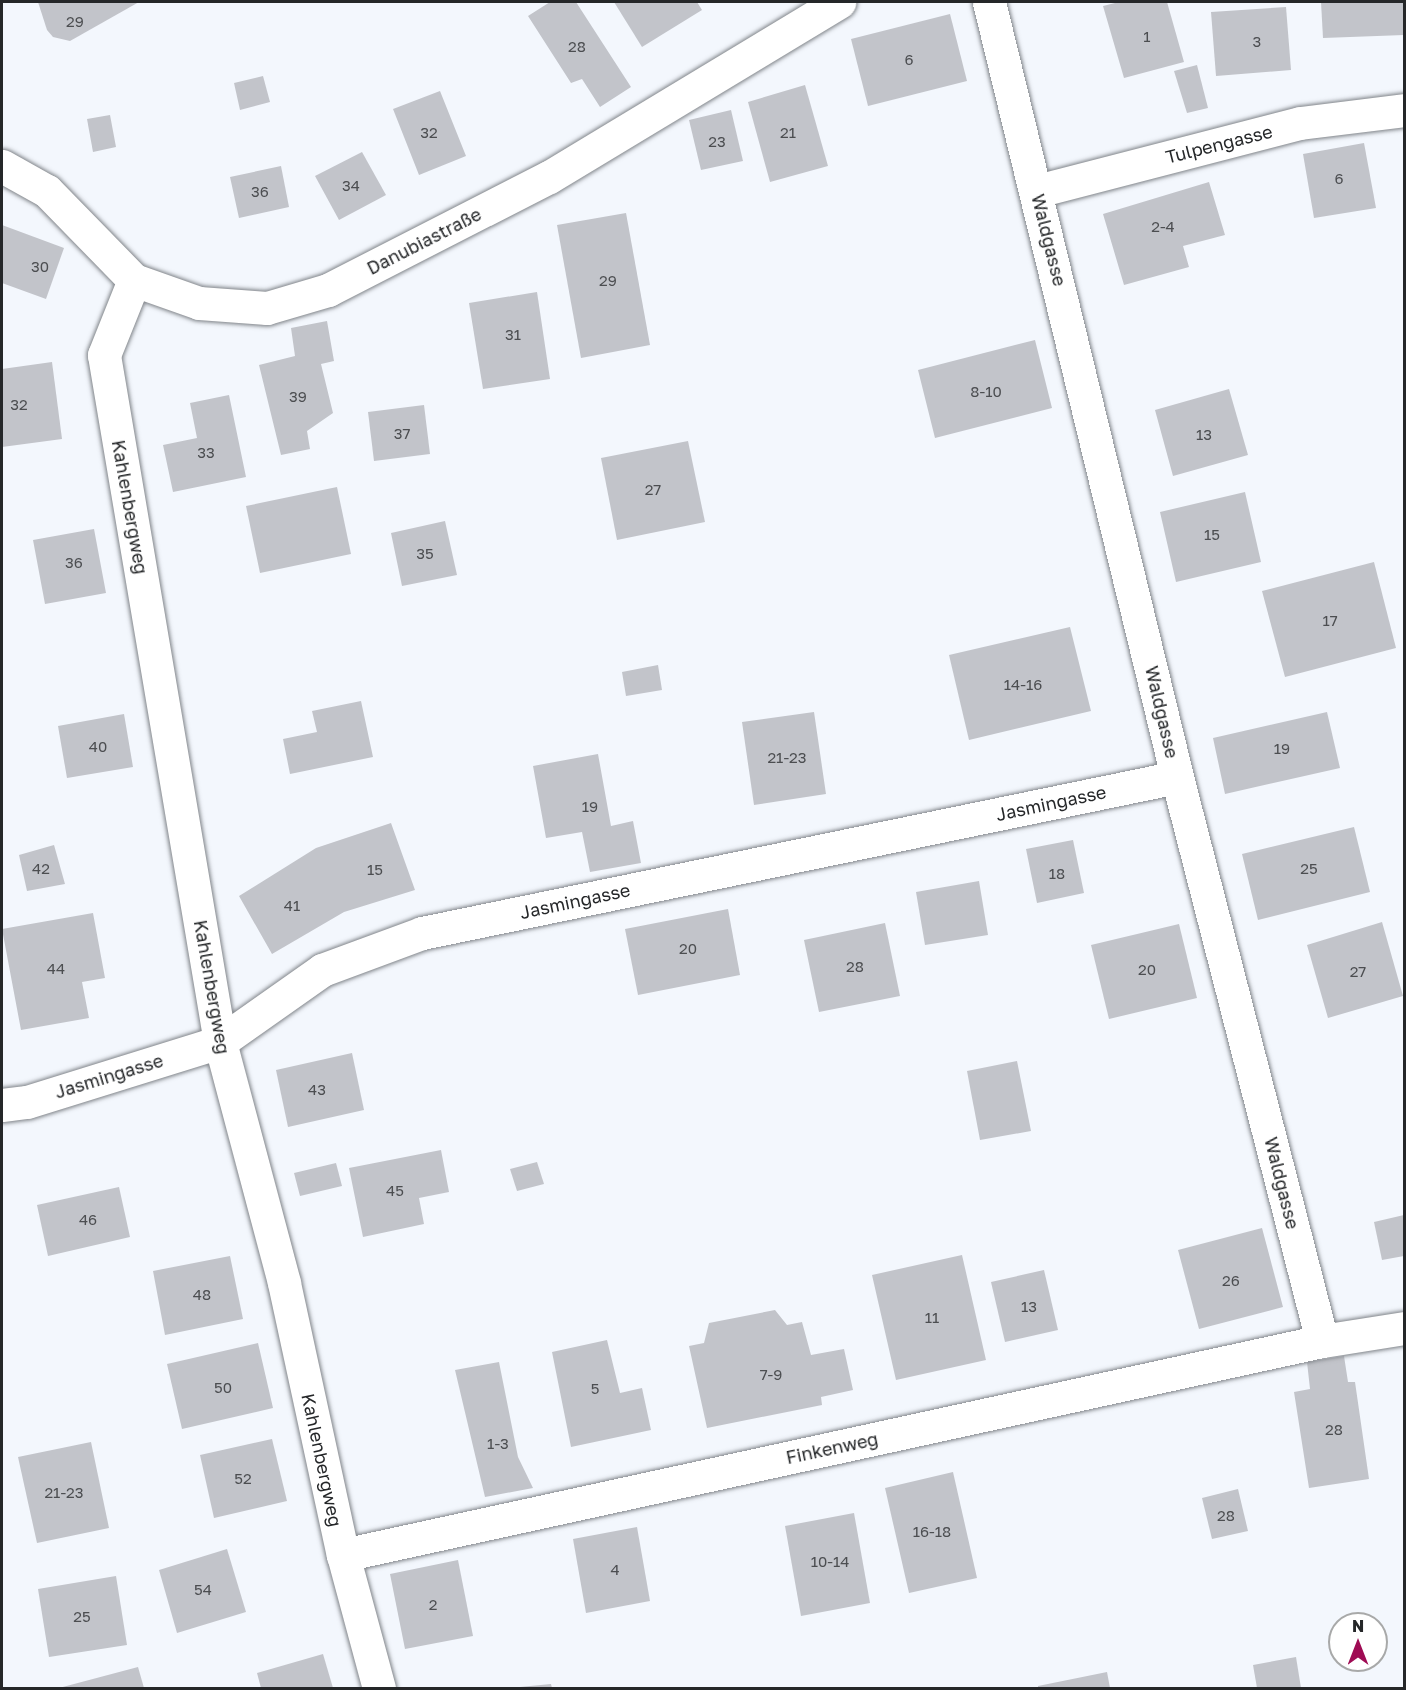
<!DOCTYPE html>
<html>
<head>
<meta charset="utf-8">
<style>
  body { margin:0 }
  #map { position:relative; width:1406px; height:1690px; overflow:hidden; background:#f3f7fd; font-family:"Golos Text",sans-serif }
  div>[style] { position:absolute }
  .building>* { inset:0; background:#c2c4ca }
  .roads { filter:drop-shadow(0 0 2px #81858a) drop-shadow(0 0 2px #81858a) }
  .minor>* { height:33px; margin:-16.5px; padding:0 16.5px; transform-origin:16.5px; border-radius:16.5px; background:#fff }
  span { translate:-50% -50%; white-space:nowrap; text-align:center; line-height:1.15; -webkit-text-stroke:4.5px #fff; paint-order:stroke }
  .number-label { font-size:15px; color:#4c4e51 }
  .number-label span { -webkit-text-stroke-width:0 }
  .street-label { font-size:18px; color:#252729 }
  .frame { position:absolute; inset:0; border:3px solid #252729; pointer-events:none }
  .north { position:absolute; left:1328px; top:1612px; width:60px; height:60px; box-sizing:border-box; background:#fff; border:2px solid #a8a9a9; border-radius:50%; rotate:0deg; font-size:16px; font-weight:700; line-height:24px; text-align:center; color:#252729 }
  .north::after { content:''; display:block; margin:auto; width:21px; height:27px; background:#9f0b54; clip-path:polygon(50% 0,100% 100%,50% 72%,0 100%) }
</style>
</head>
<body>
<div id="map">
  <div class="building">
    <div style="clip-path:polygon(38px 2px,139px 2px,70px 41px,53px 37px,47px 30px)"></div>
    <div style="clip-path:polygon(550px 2px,576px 2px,631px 87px,600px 107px,582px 79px,571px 83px,528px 16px)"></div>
    <div style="clip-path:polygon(614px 2px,697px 2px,702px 10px,642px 47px)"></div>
    <div style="clip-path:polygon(1119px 2px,1167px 2px,1184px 62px,1124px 78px,1103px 6px)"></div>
    <div style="clip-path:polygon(1321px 2px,1404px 2px,1404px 35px,1323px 38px)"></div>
    <div style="clip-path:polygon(1286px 7px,1291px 70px,1216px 76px,1211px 12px)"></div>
    <div style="clip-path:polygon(950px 14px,967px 81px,868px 106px,851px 39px)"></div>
    <div style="clip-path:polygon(1197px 65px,1208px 108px,1187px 113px,1174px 71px)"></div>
    <div style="clip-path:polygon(263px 76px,270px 102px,240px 110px,234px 83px)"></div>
    <div style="clip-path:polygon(805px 85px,828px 166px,770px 182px,748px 102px)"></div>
    <div style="clip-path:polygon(440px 91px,466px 156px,419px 175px,393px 109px)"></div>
    <div style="clip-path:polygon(731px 110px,743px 161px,701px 170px,689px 120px)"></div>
    <div style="clip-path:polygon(110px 115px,116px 147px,93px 152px,87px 119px)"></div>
    <div style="clip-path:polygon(1364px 143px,1376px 208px,1314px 218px,1303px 154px)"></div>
    <div style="clip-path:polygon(362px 152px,386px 195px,339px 220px,315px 176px)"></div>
    <div style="clip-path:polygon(281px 166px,289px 207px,239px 218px,230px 177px)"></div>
    <div style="clip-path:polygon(1209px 182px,1225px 235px,1183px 246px,1189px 267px,1124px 285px,1103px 214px)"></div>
    <div style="clip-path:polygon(626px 213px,650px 345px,581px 358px,557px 225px)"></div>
    <div style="clip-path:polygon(2px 225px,64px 248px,46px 299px,2px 283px)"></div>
    <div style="clip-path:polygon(537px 292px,550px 379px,483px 389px,469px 303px)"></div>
    <div style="clip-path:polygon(327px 321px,334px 361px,321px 364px,333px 413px,307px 431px,310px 449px,281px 455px,259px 365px,295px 356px,291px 328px)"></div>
    <div style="clip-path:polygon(1035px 340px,1052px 408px,935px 438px,918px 370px)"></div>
    <div style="clip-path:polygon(52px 362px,62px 439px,2px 447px,2px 369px)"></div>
    <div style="clip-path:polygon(1229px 389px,1248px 455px,1173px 476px,1155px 410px)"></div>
    <div style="clip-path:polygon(229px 395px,246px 477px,173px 492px,163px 445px,197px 438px,190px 403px)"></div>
    <div style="clip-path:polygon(424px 405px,430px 454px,374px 461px,368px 412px)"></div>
    <div style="clip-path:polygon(688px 441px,705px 522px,617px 540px,601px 458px)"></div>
    <div style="clip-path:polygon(337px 487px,351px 554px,260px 573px,246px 506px)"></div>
    <div style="clip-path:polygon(1245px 492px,1261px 562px,1176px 582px,1160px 512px)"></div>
    <div style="clip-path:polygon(445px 521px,457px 575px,402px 586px,391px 533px)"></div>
    <div style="clip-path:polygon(94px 529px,106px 593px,45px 604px,33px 540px)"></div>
    <div style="clip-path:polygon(1374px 562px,1396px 648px,1285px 677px,1262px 591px)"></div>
    <div style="clip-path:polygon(1070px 627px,1091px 711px,969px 740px,949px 655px)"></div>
    <div style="clip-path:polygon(658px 665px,662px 690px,626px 696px,622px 672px)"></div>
    <div style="clip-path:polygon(361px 701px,373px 757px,290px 774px,283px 739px,317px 732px,312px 711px)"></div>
    <div style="clip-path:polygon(814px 712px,826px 794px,754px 805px,742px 722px)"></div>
    <div style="clip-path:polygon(1327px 712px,1340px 768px,1225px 794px,1213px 738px)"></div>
    <div style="clip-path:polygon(124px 714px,133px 767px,67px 778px,58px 726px)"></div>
    <div style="clip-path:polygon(598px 754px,611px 826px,633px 821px,641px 863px,590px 872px,582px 832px,546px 838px,533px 766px)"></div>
    <div style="clip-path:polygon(391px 823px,415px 890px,344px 912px,272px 954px,239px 896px,316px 848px)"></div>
    <div style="clip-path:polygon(1354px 827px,1370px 892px,1258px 920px,1242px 854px)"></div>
    <div style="clip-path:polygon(1073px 840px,1084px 893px,1037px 903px,1026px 849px)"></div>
    <div style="clip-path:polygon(54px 845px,65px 884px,27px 891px,19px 855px)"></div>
    <div style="clip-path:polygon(979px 881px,988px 935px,925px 945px,916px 892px)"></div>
    <div style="clip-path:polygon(728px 909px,740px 975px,638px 995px,625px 929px)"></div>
    <div style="clip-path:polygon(93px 913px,105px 978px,82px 982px,89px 1018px,21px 1030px,2px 929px)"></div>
    <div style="clip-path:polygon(1382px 922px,1403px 996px,1328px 1018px,1307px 945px)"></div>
    <div style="clip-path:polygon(885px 923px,900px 996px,819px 1012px,804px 940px)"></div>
    <div style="clip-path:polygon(1179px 924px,1197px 998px,1109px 1019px,1091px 945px)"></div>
    <div style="clip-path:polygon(352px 1053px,364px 1110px,288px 1127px,276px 1070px)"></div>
    <div style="clip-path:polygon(1017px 1061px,1031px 1131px,980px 1140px,967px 1071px)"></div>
    <div style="clip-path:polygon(441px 1150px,449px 1192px,419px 1198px,424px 1224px,363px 1237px,349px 1168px)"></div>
    <div style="clip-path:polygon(537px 1162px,544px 1184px,517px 1191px,510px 1169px)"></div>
    <div style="clip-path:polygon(336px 1163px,342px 1186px,300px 1196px,294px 1173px)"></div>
    <div style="clip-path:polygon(119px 1187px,130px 1237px,48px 1256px,37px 1205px)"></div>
    <div style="clip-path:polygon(1404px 1215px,1404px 1256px,1382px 1260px,1374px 1222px)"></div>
    <div style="clip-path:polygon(1262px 1228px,1283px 1307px,1199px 1329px,1178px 1250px)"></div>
    <div style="clip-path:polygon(962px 1255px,986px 1360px,896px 1380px,872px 1275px)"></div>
    <div style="clip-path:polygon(230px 1256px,243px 1319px,165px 1335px,153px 1271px)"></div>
    <div style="clip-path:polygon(1044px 1270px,1058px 1330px,1005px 1342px,991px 1282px)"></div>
    <div style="clip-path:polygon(775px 1310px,787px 1325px,802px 1322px,811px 1355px,844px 1349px,853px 1390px,821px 1397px,822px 1405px,707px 1428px,689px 1346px,704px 1343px,709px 1323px)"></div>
    <div style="clip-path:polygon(607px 1340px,620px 1393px,642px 1388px,651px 1430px,571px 1447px,552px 1352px)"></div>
    <div style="clip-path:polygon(258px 1343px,273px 1408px,182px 1429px,167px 1364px)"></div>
    <div style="clip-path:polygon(1344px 1356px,1348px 1382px,1355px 1382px,1369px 1479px,1309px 1488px,1294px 1392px,1310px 1389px,1307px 1362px)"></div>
    <div style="clip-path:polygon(499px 1362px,518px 1457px,533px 1488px,485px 1497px,455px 1370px)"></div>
    <div style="clip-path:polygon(272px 1439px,287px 1501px,214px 1518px,200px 1455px)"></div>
    <div style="clip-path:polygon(91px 1442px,109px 1528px,37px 1543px,18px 1457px)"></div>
    <div style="clip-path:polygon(953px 1472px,977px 1578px,909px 1593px,885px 1488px)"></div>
    <div style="clip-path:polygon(1238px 1489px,1248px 1531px,1212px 1539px,1202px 1498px)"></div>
    <div style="clip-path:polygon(854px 1513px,870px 1603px,801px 1616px,785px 1526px)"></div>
    <div style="clip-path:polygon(637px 1527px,650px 1601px,586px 1613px,573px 1539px)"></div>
    <div style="clip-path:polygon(227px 1549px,246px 1612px,177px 1633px,159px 1570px)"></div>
    <div style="clip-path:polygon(458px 1560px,473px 1636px,405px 1649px,390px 1574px)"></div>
    <div style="clip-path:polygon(116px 1576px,127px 1645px,49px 1657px,38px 1589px)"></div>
    <div style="clip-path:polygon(323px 1654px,333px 1688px,261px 1688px,257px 1673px)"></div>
    <div style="clip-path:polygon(1296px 1657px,1301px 1688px,1257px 1688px,1253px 1665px)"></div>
    <div style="clip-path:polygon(138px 1667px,144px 1688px,59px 1688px)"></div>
    <div style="clip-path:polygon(1107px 1672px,1110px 1688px,1038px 1688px,1038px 1686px)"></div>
    <div style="clip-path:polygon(551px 1684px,552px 1688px,520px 1688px,520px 1687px)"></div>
  </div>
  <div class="roads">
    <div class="minor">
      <div style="left:989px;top:2px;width:797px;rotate:76.36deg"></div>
      <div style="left:1177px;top:777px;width:582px;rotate:75.58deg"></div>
      <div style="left:1322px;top:1341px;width:83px;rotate:-9deg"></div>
      <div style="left:2px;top:166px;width:51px;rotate:29.1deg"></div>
      <div style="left:47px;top:191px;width:124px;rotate:45.7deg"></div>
      <div style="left:134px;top:280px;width:69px;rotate:19.5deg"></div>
      <div style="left:199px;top:303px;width:68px;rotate:4.2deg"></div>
      <div style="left:267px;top:308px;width:64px;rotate:-16.4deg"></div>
      <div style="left:328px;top:290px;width:248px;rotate:-27.1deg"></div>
      <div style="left:549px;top:177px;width:339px;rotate:-31.1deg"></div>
      <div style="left:1037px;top:191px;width:272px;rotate:-14.5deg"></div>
      <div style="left:1300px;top:123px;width:105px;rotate:-7.1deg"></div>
      <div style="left:134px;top:280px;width:81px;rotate:111.8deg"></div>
      <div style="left:104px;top:355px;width:697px;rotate:80.42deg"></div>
      <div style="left:220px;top:1042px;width:249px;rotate:75.1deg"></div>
      <div style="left:284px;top:1283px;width:278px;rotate:77.8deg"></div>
      <div style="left:343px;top:1555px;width:138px;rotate:74.9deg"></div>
      <div style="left:2px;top:1105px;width:25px;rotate:-7deg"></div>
      <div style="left:27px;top:1102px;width:202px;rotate:-17.3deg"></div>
      <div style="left:220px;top:1042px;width:125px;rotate:-35.2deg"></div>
      <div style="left:322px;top:970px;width:107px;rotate:-20.3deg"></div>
      <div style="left:422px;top:933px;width:771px;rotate:-11.67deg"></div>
      <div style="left:343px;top:1555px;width:1002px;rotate:-12.33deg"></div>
    </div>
  </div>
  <div class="number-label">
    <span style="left:75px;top:22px">29</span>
    <span style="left:1147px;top:37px">1</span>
    <span style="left:1257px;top:42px">3</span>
    <span style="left:577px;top:47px">28</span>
    <span style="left:909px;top:60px">6</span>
    <span style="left:429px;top:133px">32</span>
    <span style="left:788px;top:133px">21</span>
    <span style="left:717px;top:142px">23</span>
    <span style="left:1339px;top:179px">6</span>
    <span style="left:351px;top:186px">34</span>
    <span style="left:260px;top:192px">36</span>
    <span style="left:1163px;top:227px">2-4</span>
    <span style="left:40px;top:267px">30</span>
    <span style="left:608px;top:281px">29</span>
    <span style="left:513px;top:335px">31</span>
    <span style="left:986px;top:392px">8-10</span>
    <span style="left:298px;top:397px">39</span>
    <span style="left:19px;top:405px">32</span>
    <span style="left:402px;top:434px">37</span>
    <span style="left:1204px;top:435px">13</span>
    <span style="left:206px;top:453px">33</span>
    <span style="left:653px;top:490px">27</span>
    <span style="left:1212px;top:535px">15</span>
    <span style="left:425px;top:554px">35</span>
    <span style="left:74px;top:563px">36</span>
    <span style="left:1330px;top:621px">17</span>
    <span style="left:1023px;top:685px">14-16</span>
    <span style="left:98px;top:747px">40</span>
    <span style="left:1282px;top:749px">19</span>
    <span style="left:787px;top:758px">21-23</span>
    <span style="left:590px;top:807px">19</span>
    <span style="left:41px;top:869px">42</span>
    <span style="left:1309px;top:869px">25</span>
    <span style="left:375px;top:870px">15</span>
    <span style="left:1057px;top:874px">18</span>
    <span style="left:292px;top:906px">41</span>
    <span style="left:688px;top:949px">20</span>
    <span style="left:855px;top:967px">28</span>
    <span style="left:56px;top:969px">44</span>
    <span style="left:1147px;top:970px">20</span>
    <span style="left:1358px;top:972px">27</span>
    <span style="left:317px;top:1090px">43</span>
    <span style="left:395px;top:1191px">45</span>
    <span style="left:88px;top:1220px">46</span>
    <span style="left:1231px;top:1281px">26</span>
    <span style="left:202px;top:1295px">48</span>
    <span style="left:1029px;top:1307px">13</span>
    <span style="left:932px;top:1318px">11</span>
    <span style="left:771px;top:1375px">7-9</span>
    <span style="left:223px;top:1388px">50</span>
    <span style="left:595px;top:1389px">5</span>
    <span style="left:1334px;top:1430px">28</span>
    <span style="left:498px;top:1444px">1-3</span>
    <span style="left:243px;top:1479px">52</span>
    <span style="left:64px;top:1493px">21-23</span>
    <span style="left:1226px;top:1516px">28</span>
    <span style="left:932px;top:1532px">16-18</span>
    <span style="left:830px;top:1562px">10-14</span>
    <span style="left:615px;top:1570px">4</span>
    <span style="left:203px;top:1590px">54</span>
    <span style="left:433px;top:1605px">2</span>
    <span style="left:82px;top:1617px">25</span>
  </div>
  <div class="street-label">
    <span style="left:1219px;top:144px;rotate:-14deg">Tulpengasse</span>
    <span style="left:1049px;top:240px;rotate:76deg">Waldgasse</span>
    <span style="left:424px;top:241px;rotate:-27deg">Danubiastraße</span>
    <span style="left:130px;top:507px;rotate:80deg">Kahlenbergweg</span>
    <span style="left:1162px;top:712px;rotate:77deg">Waldgasse</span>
    <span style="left:1051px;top:803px;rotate:-12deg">Jasmingasse</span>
    <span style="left:575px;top:901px;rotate:-12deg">Jasmingasse</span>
    <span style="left:212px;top:987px;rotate:80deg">Kahlenbergweg</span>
    <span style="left:109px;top:1076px;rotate:-17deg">Jasmingasse</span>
    <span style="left:1282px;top:1183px;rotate:76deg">Waldgasse</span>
    <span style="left:832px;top:1448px;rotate:-12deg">Finkenweg</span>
    <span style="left:322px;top:1460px;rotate:78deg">Kahlenbergweg</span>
  </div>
  <div class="frame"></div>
  <div class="north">N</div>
</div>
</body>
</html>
